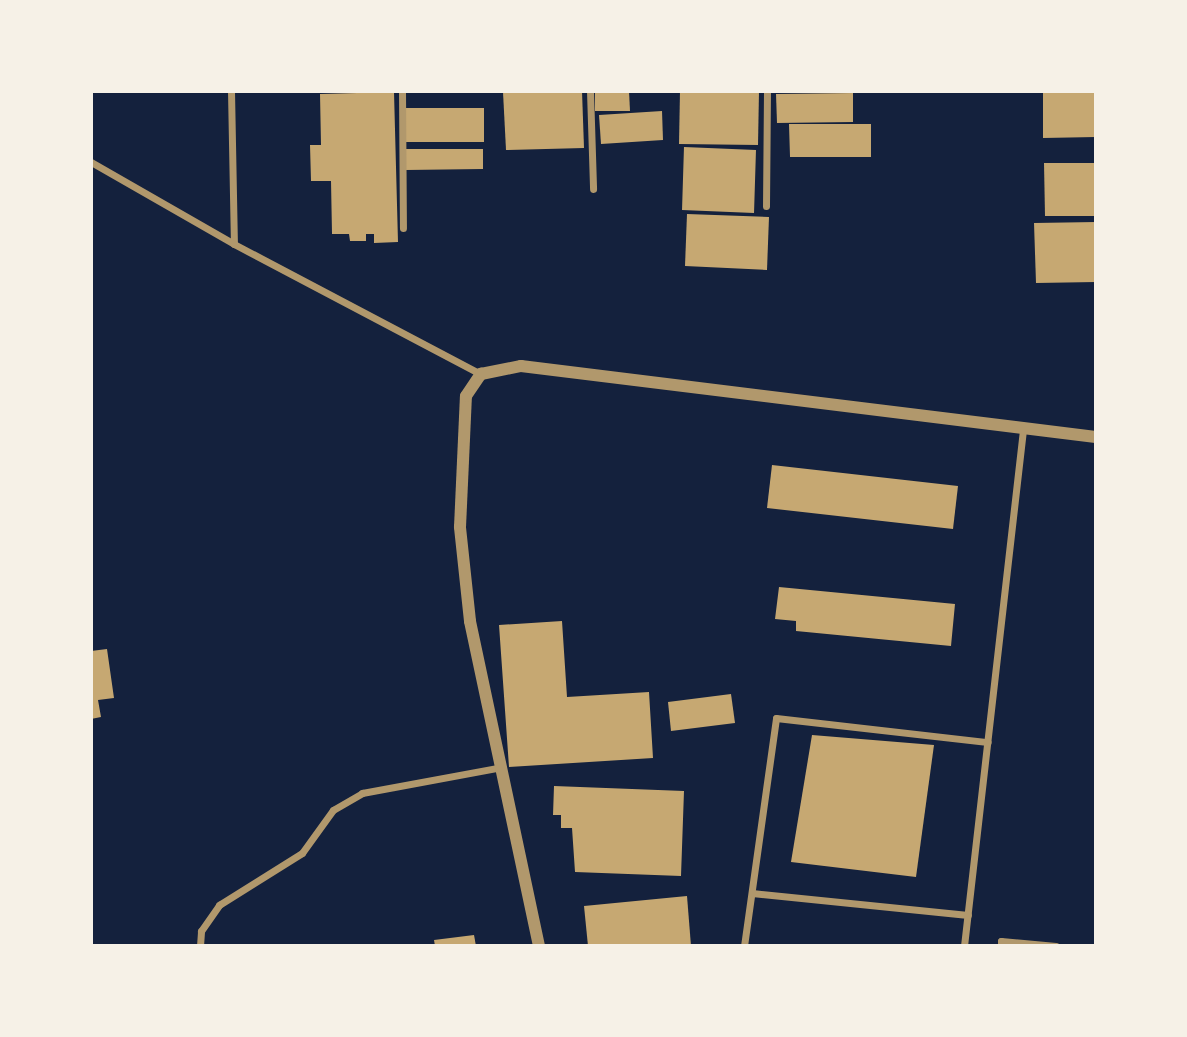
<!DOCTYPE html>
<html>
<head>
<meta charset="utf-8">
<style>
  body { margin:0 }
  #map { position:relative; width:1187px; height:1037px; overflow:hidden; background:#14213d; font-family:"Varela Round",sans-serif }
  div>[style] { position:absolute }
  .building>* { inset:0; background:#c6a872 }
  .minor>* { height:7px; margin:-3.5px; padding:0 3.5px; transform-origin:3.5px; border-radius:3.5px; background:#b1986c }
  .tertiary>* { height:12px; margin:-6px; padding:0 6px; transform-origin:6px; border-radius:6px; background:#b1986c }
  span { translate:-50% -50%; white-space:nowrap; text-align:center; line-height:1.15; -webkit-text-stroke:7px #f6f1e7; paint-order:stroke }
  .frame { position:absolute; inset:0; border:93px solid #f6f1e7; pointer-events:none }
</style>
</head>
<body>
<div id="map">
  <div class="building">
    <div style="clip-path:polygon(582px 91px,584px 148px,506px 150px,503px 92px)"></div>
    <div style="clip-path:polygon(595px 91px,629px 91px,630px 111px,595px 111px)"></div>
    <div style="clip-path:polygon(680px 91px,759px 91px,758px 145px,679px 144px)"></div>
    <div style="clip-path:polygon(1043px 91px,1096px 91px,1096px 137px,1043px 138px)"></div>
    <div style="clip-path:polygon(394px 92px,398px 242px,374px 243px,374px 234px,366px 234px,366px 241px,350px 241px,349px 234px,332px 234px,331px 181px,311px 181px,310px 145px,321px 145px,320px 94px)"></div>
    <div style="clip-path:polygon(853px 93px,853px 122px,777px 123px,776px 94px)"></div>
    <div style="clip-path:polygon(406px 108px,484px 108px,484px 142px,405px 142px)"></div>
    <div style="clip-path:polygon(662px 111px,663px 140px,601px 144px,599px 115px)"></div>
    <div style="clip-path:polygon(789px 124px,871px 124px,871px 157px,790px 157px)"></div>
    <div style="clip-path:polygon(684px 147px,756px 150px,754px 213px,682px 210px)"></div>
    <div style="clip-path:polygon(406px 149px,483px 149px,483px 169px,406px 170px)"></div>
    <div style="clip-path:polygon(1044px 163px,1096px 163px,1096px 216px,1045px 216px)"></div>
    <div style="clip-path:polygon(687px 214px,769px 217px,767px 270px,685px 266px)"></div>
    <div style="clip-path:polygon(1096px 222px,1096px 282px,1036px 283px,1034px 223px)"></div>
    <div style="clip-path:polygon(772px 465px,958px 486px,953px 529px,767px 508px)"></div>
    <div style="clip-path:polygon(779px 587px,955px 604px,951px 646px,796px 631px,796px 621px,775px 619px)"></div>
    <div style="clip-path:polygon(562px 621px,567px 697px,649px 692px,653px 758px,509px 767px,499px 625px)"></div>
    <div style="clip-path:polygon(107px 649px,114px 698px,98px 700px,101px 717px,91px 719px,91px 651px)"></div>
    <div style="clip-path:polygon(731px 694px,735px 723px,671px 731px,668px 702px)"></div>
    <div style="clip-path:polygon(812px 735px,934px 745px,916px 877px,791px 862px)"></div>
    <div style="clip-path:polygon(554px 786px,684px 791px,681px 876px,575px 872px,572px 828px,561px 828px,561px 815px,553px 815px)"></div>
    <div style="clip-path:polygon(687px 896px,691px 946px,588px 946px,584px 906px)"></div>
    <div style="clip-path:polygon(474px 935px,476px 946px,435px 946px,434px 940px)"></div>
  </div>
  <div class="minor">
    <div style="left:231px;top:91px;width:153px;rotate:88.9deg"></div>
    <div style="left:402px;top:91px;width:137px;rotate:89.6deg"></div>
    <div style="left:590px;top:91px;width:98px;rotate:88.2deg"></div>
    <div style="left:91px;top:162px;width:165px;rotate:29.8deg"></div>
    <div style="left:234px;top:244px;width:279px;rotate:27.8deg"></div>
    <div style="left:766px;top:206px;width:115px;rotate:-89.5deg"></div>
    <div style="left:752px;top:893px;width:217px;rotate:5.8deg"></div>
    <div style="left:200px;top:946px;width:15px;rotate:-86deg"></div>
    <div style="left:201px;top:931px;width:32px;rotate:-55deg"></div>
    <div style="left:219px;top:905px;width:98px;rotate:-32.1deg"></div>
    <div style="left:302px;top:853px;width:53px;rotate:-54.2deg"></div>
    <div style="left:333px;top:810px;width:34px;rotate:-30deg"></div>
    <div style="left:362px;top:793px;width:142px;rotate:-10.5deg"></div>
    <div style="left:744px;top:946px;width:230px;rotate:-82deg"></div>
    <div style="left:776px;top:718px;width:213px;rotate:6.5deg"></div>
    <div style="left:964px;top:946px;width:519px;rotate:-83.48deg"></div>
    <div style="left:1001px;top:946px;width:5px;rotate:-90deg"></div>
    <div style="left:1001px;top:941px;width:55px;rotate:5.2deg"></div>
  </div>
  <div class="tertiary">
    <div style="left:539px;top:946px;width:332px;rotate:-102deg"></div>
    <div style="left:470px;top:621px;width:95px;rotate:-96.1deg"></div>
    <div style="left:460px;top:527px;width:131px;rotate:-87.4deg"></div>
    <div style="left:466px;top:396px;width:27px;rotate:-56deg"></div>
    <div style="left:481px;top:374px;width:41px;rotate:-11.3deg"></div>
    <div style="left:521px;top:366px;width:579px;rotate:7.04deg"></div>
  </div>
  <div class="frame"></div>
</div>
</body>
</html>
